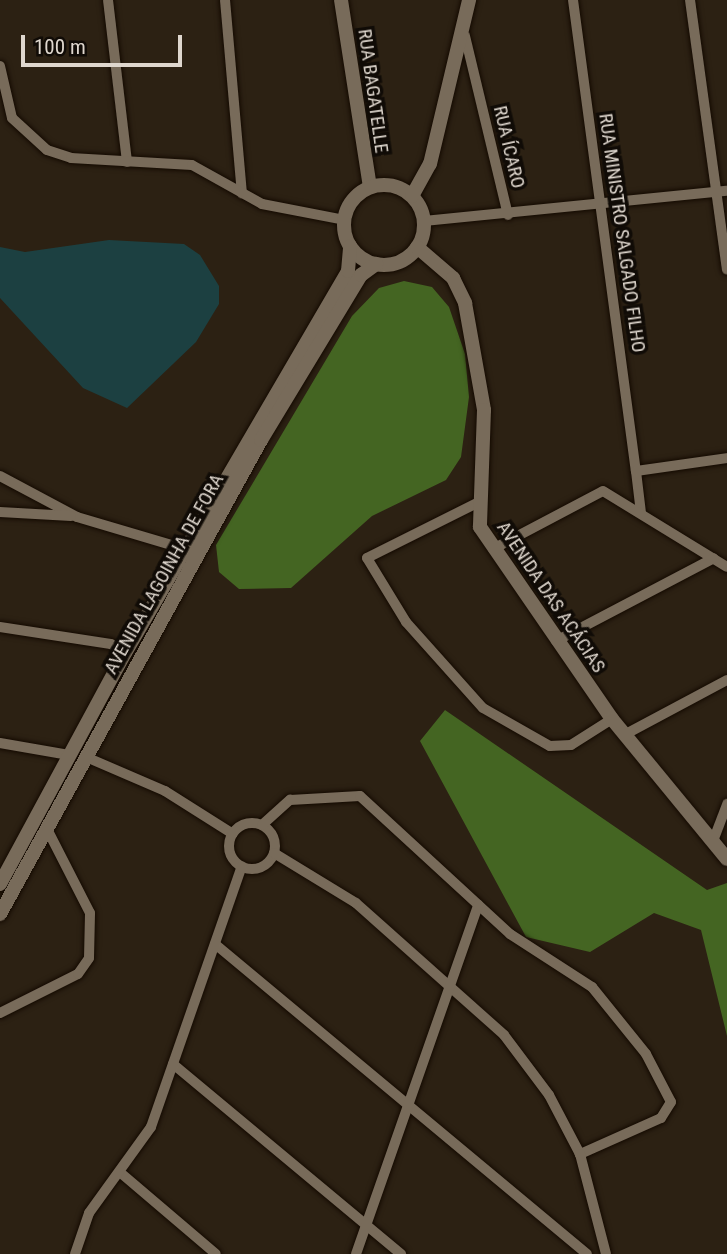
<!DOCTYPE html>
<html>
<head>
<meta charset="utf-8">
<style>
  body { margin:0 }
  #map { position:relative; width:727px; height:1254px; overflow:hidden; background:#2c2113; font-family:"Roboto Condensed",sans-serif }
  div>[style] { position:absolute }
  .forest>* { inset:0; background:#446522 }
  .water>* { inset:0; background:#1c4041 }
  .roads { filter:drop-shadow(0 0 2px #140a01) drop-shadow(0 0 2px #140a01) }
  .street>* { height:10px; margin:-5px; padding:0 5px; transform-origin:5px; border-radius:5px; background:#786b5a }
  .street>.ring { margin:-5px; padding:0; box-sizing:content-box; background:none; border:10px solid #786b5a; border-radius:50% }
  .secondary>* { height:14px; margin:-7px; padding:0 7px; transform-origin:7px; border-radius:7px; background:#786b5a }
  .secondary>.ring { margin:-7px; padding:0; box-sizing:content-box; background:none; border:14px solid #786b5a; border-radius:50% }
  span { translate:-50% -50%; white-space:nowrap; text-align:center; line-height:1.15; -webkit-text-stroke:7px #100b06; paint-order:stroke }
  .street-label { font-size:19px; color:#dfd7ce }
  .scale { position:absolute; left:21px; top:35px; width:161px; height:32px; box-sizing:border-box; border:4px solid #dfd7ce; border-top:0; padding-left:9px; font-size:21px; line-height:24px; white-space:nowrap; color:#dfd7ce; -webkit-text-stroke:5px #100b06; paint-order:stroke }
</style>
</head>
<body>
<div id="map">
  <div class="forest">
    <div style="clip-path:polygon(404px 281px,432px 287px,449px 307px,465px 354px,469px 397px,461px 457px,446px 480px,372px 516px,291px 588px,239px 589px,219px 572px,216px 545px,352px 316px,379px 288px)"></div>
    <div style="clip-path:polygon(445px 710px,707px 890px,727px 883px,727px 1036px,701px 930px,654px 913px,590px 952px,526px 937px,420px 741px)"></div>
  </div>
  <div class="water">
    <div style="clip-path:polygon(109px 240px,184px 244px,200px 255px,219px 286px,219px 304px,196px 342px,127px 408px,83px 388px,0 298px,0 247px,25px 252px)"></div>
  </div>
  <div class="roads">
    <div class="street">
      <div style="left:108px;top:0;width:163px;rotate:83.3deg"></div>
      <div style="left:225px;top:0;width:194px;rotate:85deg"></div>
      <div style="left:573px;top:0;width:475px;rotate:82.4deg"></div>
      <div style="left:690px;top:0;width:272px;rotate:82.2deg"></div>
      <div style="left:465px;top:36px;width:184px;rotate:76.5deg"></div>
      <div style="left:0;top:66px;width:53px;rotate:77deg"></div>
      <div style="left:12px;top:118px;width:47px;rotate:42.4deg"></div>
      <div style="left:47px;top:150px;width:25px;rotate:18deg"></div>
      <div style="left:71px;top:158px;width:121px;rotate:3.3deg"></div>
      <div style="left:192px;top:165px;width:80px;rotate:29.1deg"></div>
      <div style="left:262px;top:204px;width:85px;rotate:10.9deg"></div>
      <div style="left:424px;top:221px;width:304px;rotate:-5.7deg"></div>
      <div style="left:0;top:476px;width:87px;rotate:28deg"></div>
      <div style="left:77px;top:517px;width:120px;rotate:16.5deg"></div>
      <div style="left:477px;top:503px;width:123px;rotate:153.4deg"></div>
      <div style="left:367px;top:558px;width:75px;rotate:58.6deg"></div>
      <div style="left:406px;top:622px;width:115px;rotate:48.2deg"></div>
      <div style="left:483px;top:708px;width:77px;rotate:29.6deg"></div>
      <div style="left:550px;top:746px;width:21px;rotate:-3deg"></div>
      <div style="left:571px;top:745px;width:49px;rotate:-32.4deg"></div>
      <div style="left:0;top:512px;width:71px;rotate:3.2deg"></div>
      <div style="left:641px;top:513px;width:42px;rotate:-96.8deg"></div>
      <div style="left:636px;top:471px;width:92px;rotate:-8.1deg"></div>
      <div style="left:493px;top:549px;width:124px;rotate:-27.8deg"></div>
      <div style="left:603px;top:491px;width:145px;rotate:31.5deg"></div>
      <div style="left:0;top:627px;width:112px;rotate:8.7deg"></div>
      <div style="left:111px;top:644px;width:17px;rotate:33deg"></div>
      <div style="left:556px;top:641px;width:178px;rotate:-27.7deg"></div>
      <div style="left:624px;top:735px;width:117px;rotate:-28.1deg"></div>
      <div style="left:0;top:743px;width:70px;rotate:9.9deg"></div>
      <div style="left:86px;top:757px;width:86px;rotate:23.3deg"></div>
      <div style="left:165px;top:791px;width:80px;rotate:32.3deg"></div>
      <div class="ring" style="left:229px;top:823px;width:36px;height:36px"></div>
      <div style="left:262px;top:825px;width:38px;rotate:-42deg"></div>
      <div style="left:290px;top:800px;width:70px;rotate:-3.3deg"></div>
      <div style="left:360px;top:796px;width:204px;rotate:42.6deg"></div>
      <div style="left:510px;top:934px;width:98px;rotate:32.9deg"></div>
      <div style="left:592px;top:987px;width:86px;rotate:51.1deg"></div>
      <div style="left:646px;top:1054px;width:54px;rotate:62.5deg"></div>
      <div style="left:671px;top:1102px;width:19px;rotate:122deg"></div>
      <div style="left:661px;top:1118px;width:89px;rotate:156deg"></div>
      <div style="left:713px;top:841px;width:40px;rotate:-69deg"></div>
      <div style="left:274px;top:853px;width:96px;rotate:31.4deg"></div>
      <div style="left:356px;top:903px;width:198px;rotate:41.7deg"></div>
      <div style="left:504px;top:1035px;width:75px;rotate:53.1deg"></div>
      <div style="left:549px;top:1095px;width:67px;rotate:62.3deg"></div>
      <div style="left:580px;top:1154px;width:103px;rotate:75.4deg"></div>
      <div style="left:215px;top:944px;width:484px;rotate:39.8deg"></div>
      <div style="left:0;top:1013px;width:87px;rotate:-26.6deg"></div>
      <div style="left:78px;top:974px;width:19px;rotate:-55deg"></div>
      <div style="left:89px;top:958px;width:45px;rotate:-88.7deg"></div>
      <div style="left:90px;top:913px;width:97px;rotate:-117.1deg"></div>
      <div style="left:173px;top:1064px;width:297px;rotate:39.8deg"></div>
      <div style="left:122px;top:1174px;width:123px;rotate:40.4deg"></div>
      <div style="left:75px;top:1254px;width:43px;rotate:-71.1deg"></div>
      <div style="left:89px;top:1213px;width:106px;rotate:-54.2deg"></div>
      <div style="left:151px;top:1127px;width:276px;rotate:-70.8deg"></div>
      <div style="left:356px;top:1254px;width:370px;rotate:-70.7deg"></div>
    </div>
    <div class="secondary">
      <div style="left:341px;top:0;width:189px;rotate:81.2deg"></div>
      <div class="ring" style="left:344px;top:185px;width:66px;height:66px"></div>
      <div style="left:412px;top:196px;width:37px;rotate:-61deg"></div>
      <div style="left:430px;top:164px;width:169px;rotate:-76.6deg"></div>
      <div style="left:417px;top:247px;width:48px;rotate:40.7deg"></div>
      <div style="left:453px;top:278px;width:28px;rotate:64deg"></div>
      <div style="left:465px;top:303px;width:109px;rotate:79.9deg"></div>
      <div style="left:484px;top:410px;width:117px;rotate:92deg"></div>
      <div style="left:480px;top:527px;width:233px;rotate:55.5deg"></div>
      <div style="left:612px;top:719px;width:181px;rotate:50.6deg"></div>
      <div style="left:0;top:884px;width:263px;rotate:-61.6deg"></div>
      <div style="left:125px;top:653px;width:442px;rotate:-59.7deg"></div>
      <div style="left:348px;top:271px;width:25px;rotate:-85deg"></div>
      <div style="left:0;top:914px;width:541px;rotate:-61.16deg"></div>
      <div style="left:261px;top:440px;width:193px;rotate:-58.8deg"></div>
      <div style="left:361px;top:275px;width:19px;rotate:-36deg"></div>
    </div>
  </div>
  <div class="street-label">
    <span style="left:373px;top:91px;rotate:82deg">RUA BAGATELLE</span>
    <span style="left:509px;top:147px;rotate:77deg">RUA ÍCARO</span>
    <span style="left:622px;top:233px;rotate:82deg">RUA MINISTRO SALGADO FILHO</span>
    <span style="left:164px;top:574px;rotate:-61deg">AVENIDA LAGOINHA DE FORA</span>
    <span style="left:551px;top:597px;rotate:56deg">AVENIDA DAS ACÁCIAS</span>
  </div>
  <div class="scale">100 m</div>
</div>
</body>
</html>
